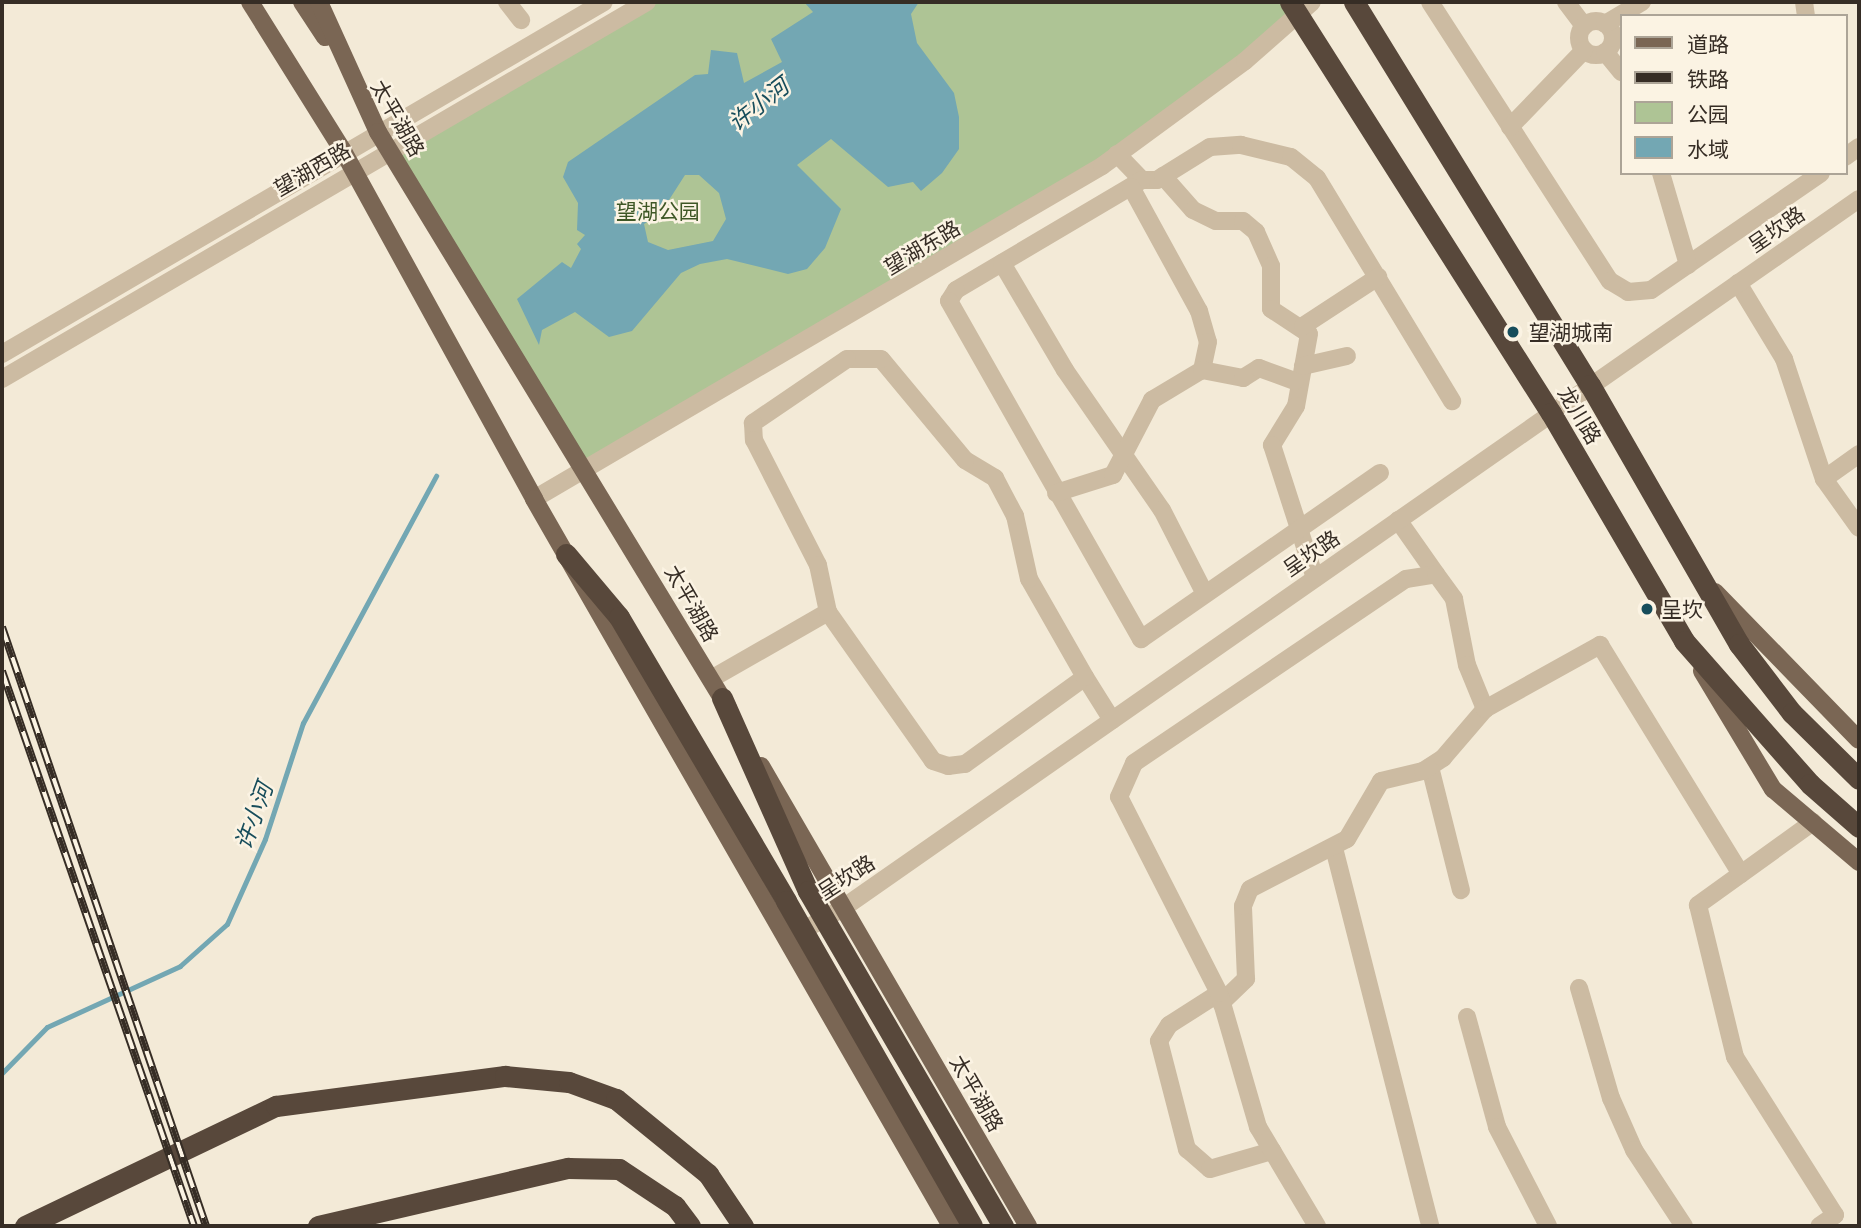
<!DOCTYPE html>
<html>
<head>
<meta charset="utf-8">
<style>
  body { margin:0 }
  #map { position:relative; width:1861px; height:1228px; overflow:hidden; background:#f3ead7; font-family:"Open Sans","Noto Sans SC",sans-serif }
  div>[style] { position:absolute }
  .green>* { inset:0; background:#aec495 }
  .water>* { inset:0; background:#73a7b3 }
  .stream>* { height:5px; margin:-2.5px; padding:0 2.5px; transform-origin:2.5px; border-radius:2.5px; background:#73a7b3 }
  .minor>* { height:18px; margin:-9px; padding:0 9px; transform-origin:9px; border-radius:9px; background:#ccbba2 }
  .minor>.ring { margin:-9px; padding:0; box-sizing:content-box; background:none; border:18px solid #ccbba2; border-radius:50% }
  .major>* { height:18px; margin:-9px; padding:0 9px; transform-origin:9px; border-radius:9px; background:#7a6654 }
  .highway>* { height:21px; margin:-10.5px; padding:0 10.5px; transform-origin:10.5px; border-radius:10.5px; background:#58483b }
  .rail>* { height:8px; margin-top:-4px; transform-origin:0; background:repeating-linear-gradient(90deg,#fbf3e3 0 16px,#362d25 0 32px); box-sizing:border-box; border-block:2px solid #362d25 }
  .highway-bridge>* { height:21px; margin:-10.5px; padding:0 10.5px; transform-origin:10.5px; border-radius:10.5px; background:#58483b }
  .dots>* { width:19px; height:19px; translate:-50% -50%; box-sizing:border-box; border:4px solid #fbf3e3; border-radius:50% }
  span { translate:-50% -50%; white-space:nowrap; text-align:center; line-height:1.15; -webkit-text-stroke:5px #fbf3e3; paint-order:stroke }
  .street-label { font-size:21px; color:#362d25 }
  .park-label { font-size:21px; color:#3e5726 }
  .poi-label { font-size:21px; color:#362d25 }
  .left { translate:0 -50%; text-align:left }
  .water-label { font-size:23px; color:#174d5b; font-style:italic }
  .frame { position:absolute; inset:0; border:4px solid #362d25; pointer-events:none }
  .legend { position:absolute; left:1620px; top:14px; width:228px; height:161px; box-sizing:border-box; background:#fbf3e3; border:2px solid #aca497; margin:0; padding:9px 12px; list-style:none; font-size:21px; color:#362d25 }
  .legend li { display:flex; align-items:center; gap:14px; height:35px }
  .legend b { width:35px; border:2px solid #aca497 }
</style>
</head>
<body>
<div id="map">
  <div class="green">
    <div style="clip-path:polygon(647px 2px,1312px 2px,1102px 166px,586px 467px,389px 150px)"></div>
  </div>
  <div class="water">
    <div style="clip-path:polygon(evenodd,804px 2px,919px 2px,911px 14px,917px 43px,954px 93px,959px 117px,959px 149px,942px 173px,921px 191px,913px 182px,888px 187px,831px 139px,797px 165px,841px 209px,825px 248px,807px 269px,788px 274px,727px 259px,700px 264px,681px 273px,632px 331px,609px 337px,575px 312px,542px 330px,539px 345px,517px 299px,562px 262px,571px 268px,581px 249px,577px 244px,585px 235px,577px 230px,578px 203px,563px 177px,568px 162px,695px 75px,708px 74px,711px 50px,737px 53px,744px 83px,782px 62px,771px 39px,813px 12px,804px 2px,685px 175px,699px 175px,719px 193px,726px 219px,713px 241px,668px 250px,648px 242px,644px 224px,660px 214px,685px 175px)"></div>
  </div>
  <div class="stream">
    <div style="left:2px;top:1073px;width:64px;rotate:-45.6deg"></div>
    <div style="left:47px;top:1027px;width:146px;rotate:-24.6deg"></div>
    <div style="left:180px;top:966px;width:63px;rotate:-41.8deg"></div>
    <div style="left:227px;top:924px;width:93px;rotate:-65.9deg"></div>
    <div style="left:265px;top:839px;width:122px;rotate:-71.9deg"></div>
    <div style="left:303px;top:723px;width:281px;rotate:-61.7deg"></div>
  </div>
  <div class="minor">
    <div style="left:507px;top:2px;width:23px;rotate:52deg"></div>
    <div style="left:1430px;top:2px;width:332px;rotate:57.2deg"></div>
    <div style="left:1610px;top:281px;width:21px;rotate:31deg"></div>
    <div style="left:1628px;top:292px;width:23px;rotate:-5deg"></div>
    <div style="left:1651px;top:290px;width:206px;rotate:-34.5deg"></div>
    <div style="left:1566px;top:2px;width:30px;rotate:53deg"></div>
    <div style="left:1804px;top:2px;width:14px;rotate:82deg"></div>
    <div class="ring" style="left:1579px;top:21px;width:16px;height:16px"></div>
    <div style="left:1605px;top:24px;width:43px;rotate:-30.7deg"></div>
    <div style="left:1605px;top:52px;width:26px;rotate:51deg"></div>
    <div style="left:1510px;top:127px;width:107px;rotate:-46.1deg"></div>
    <div style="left:1117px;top:154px;width:36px;rotate:46deg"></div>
    <div style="left:1142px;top:180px;width:15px"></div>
    <div style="left:1157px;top:180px;width:62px;rotate:-31.9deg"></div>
    <div style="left:1210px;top:147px;width:31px;rotate:-4deg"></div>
    <div style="left:1241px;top:145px;width:51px;rotate:13.5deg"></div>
    <div style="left:1291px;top:157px;width:33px;rotate:39deg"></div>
    <div style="left:1317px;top:178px;width:261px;rotate:58.8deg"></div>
    <div style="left:1845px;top:157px;width:17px;rotate:-36deg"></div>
    <div style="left:1661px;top:173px;width:96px;rotate:73.6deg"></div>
    <div style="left:1163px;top:176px;width:45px;rotate:48.6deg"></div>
    <div style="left:1193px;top:210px;width:25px;rotate:26deg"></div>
    <div style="left:1216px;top:221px;width:27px"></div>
    <div style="left:1243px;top:221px;width:17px;rotate:40deg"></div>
    <div style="left:1256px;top:232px;width:37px;rotate:66deg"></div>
    <div style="left:1271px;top:266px;width:43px;rotate:90deg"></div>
    <div style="left:1271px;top:309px;width:45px;rotate:33.3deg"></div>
    <div style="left:1309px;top:334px;width:73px;rotate:100.2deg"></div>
    <div style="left:1296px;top:406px;width:46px;rotate:121.6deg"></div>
    <div style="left:1272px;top:445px;width:140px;rotate:72.1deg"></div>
    <div style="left:1142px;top:180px;width:216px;rotate:149.4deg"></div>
    <div style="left:956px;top:290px;width:13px;rotate:122deg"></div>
    <div style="left:949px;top:301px;width:389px;rotate:60.4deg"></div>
    <div style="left:1141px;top:639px;width:291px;rotate:-34.8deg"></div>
    <div style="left:1131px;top:187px;width:141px;rotate:61.3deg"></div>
    <div style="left:1199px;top:311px;width:32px;rotate:74deg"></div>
    <div style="left:1208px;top:342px;width:29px;rotate:102deg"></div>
    <div style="left:1002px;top:263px;width:124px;rotate:59.5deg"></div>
    <div style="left:1065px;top:370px;width:170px;rotate:55.3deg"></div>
    <div style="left:1162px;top:510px;width:94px;rotate:62.9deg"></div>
    <div style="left:1738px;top:283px;width:89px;rotate:58.8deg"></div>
    <div style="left:1784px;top:359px;width:126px;rotate:71.6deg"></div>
    <div style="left:1824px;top:479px;width:60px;rotate:54.5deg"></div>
    <div style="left:1303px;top:326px;width:90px;rotate:-33.2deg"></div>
    <div style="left:2px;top:354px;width:697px;rotate:-30.32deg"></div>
    <div style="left:1303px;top:366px;width:45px;rotate:-12.8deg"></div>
    <div style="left:2px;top:379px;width:747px;rotate:-30.31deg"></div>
    <div style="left:1824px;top:479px;width:43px;rotate:-35.5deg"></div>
    <div style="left:1056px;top:493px;width:60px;rotate:-17.5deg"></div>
    <div style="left:1113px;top:475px;width:85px;rotate:-62.5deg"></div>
    <div style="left:1152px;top:400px;width:58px;rotate:-31deg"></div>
    <div style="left:1202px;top:370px;width:42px;rotate:11deg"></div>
    <div style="left:1243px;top:378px;width:19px;rotate:-32deg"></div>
    <div style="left:1259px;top:368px;width:38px;rotate:20deg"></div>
    <div style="left:534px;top:499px;width:658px;rotate:-30.38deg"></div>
    <div style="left:1102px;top:166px;width:177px;rotate:-36.3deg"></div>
    <div style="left:1245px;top:61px;width:89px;rotate:-41.4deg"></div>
    <div style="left:1398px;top:520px;width:66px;rotate:54.9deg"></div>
    <div style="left:1085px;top:677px;width:51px;rotate:57.9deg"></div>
    <div style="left:711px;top:679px;width:135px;rotate:-29.8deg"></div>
    <div style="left:828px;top:612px;width:182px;rotate:54.8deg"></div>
    <div style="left:933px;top:761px;width:16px;rotate:18deg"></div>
    <div style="left:948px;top:766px;width:17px;rotate:-7deg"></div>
    <div style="left:965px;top:764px;width:148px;rotate:-35.9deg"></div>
    <div style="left:1085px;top:677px;width:113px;rotate:-119.7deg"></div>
    <div style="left:1029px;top:579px;width:65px;rotate:-102.5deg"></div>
    <div style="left:1015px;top:516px;width:43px;rotate:-117.8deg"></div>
    <div style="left:995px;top:478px;width:35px;rotate:-149deg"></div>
    <div style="left:965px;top:460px;width:131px;rotate:-129.7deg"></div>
    <div style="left:881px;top:359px;width:34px;rotate:180deg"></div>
    <div style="left:847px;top:359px;width:114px;rotate:145.8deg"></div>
    <div style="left:753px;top:423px;width:17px;rotate:87deg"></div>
    <div style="left:754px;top:440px;width:140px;rotate:62.9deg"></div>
    <div style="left:818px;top:565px;width:48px;rotate:78deg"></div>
    <div style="left:1430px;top:767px;width:127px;rotate:75.9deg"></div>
    <div style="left:1813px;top:822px;width:142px;rotate:144.2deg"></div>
    <div style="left:1698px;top:905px;width:156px;rotate:76.3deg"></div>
    <div style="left:1735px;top:1057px;width:187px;rotate:57.7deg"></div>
    <div style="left:1835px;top:1215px;width:19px;rotate:145deg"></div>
    <div style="left:1334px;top:848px;width:390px;rotate:75.7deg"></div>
    <div style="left:791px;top:937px;width:60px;rotate:-29.1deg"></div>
    <div style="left:843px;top:908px;width:1239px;rotate:-34.91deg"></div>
    <div style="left:1579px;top:988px;width:115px;rotate:73.8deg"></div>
    <div style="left:1611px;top:1098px;width:57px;rotate:66.1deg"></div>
    <div style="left:1634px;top:1150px;width:91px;rotate:56.7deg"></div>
    <div style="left:1219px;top:993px;width:59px;rotate:147.4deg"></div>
    <div style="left:1169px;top:1025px;width:19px;rotate:122deg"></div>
    <div style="left:1159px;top:1041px;width:112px;rotate:75.5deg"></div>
    <div style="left:1187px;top:1149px;width:30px;rotate:41deg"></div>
    <div style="left:1210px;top:1169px;width:65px;rotate:-16.2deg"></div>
    <div style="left:1221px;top:1003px;width:35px;rotate:-44deg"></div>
    <div style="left:1246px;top:979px;width:73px;rotate:-92.4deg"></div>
    <div style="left:1243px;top:906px;width:18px;rotate:-68deg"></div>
    <div style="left:1250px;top:889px;width:109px;rotate:-27.3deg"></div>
    <div style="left:1347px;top:839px;width:67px;rotate:-59.6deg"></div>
    <div style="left:1381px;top:781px;width:43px;rotate:-13.4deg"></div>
    <div style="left:1423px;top:771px;width:24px;rotate:-33deg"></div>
    <div style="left:1443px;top:758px;width:65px;rotate:-49.4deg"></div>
    <div style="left:1467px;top:1017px;width:114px;rotate:74.7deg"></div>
    <div style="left:1497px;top:1127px;width:111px;rotate:62.7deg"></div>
    <div style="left:1317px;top:1226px;width:115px;rotate:-120.8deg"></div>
    <div style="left:1258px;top:1127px;width:140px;rotate:-106.2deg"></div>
    <div style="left:1219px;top:993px;width:220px;rotate:-117deg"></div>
    <div style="left:1119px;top:797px;width:37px;rotate:-66deg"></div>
    <div style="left:1134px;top:763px;width:328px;rotate:-34.1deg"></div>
    <div style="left:1406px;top:579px;width:30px;rotate:-9deg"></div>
    <div style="left:1436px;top:574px;width:31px;rotate:54deg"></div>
    <div style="left:1454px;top:599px;width:67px;rotate:78.9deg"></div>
    <div style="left:1467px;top:665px;width:48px;rotate:67.8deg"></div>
    <div style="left:1485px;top:709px;width:132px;rotate:-29.1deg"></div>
    <div style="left:1600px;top:645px;width:269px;rotate:58.4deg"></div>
  </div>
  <div class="major">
    <div style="left:250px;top:2px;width:176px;rotate:58deg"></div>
    <div style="left:343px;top:151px;width:397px;rotate:61.2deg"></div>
    <div style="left:534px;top:499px;width:838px;rotate:60.16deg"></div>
    <div style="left:302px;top:2px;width:42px;rotate:56.7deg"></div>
    <div style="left:319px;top:2px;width:143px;rotate:65.6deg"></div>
    <div style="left:378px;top:132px;width:674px;rotate:58.72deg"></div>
    <div style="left:1715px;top:592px;width:206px;rotate:45.8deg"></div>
    <div style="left:1702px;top:671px;width:138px;rotate:59deg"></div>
    <div style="left:1773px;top:789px;width:113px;rotate:40.3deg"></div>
    <div style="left:761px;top:766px;width:532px;rotate:59.87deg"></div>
  </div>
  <div class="highway">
    <div style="left:1290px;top:2px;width:487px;rotate:57.6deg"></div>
    <div style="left:1551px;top:413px;width:264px;rotate:59.7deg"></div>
    <div style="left:1684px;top:641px;width:191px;rotate:48.6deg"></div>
    <div style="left:1810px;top:784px;width:65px;rotate:41.3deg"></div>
    <div style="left:1354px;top:2px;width:450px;rotate:58.4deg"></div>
    <div style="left:1590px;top:385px;width:299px;rotate:60.1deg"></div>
    <div style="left:1739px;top:644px;width:87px;rotate:52.5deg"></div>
    <div style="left:1792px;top:713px;width:94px;rotate:44.6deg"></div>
    <div style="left:566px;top:554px;width:82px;rotate:49.9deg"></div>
    <div style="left:619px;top:617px;width:329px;rotate:59.5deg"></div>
    <div style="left:722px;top:698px;width:211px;rotate:66deg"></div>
    <div style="left:25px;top:1226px;width:278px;rotate:-25.6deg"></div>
    <div style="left:276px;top:1106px;width:231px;rotate:-7.5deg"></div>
    <div style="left:505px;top:1076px;width:64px;rotate:5.4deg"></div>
    <div style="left:569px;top:1082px;width:50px;rotate:19.9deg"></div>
    <div style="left:616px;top:1099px;width:119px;rotate:39.2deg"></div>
    <div style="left:708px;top:1174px;width:63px;rotate:56.1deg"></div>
    <div style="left:318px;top:1226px;width:257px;rotate:-13.1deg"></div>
    <div style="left:568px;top:1168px;width:51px;rotate:1.1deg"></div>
    <div style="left:619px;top:1169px;width:67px;rotate:33.5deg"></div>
    <div style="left:675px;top:1206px;width:25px;rotate:53deg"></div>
  </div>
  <div class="rail">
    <div style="left:2px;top:627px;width:633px;rotate:71.19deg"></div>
    <div style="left:2px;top:671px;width:587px;rotate:70.92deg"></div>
  </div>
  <div class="highway-bridge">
    <div style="left:808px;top:891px;width:388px;rotate:59.8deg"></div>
    <div style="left:786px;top:901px;width:374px;rotate:60.2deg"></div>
  </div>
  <div class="dots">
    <div style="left:1513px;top:332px;background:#174d5b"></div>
    <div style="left:1647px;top:609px;background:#174d5b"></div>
  </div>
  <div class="street-label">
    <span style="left:398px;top:118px;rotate:60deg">太平湖路</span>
    <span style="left:312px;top:169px;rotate:-30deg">望湖西路</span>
    <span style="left:1776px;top:229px;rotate:-35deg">呈坎路</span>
    <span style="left:922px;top:247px;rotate:-31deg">望湖东路</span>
    <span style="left:1580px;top:415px;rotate:59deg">龙川路</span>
    <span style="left:1311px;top:553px;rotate:-35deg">呈坎路</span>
    <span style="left:692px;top:603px;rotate:60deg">太平湖路</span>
    <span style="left:846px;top:877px;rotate:-33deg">呈坎路</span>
    <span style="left:977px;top:1093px;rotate:60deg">太平湖路</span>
  </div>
  <div class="park-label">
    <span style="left:658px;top:211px">望湖公园</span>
  </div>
  <div class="poi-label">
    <span class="left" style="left:1529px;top:332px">望湖城南</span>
    <span class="left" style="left:1661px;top:609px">呈坎</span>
  </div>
  <div class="water-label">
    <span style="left:758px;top:104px;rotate:-38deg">许小河</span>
    <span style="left:253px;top:816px;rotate:-70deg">许小河</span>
  </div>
  <div class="frame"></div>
  <ul class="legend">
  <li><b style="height:9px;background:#7a6654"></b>道路</li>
  <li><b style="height:9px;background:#362d25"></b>铁路</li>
  <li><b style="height:19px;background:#aec495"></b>公园</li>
  <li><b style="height:19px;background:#73a7b3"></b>水域</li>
  </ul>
</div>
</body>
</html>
